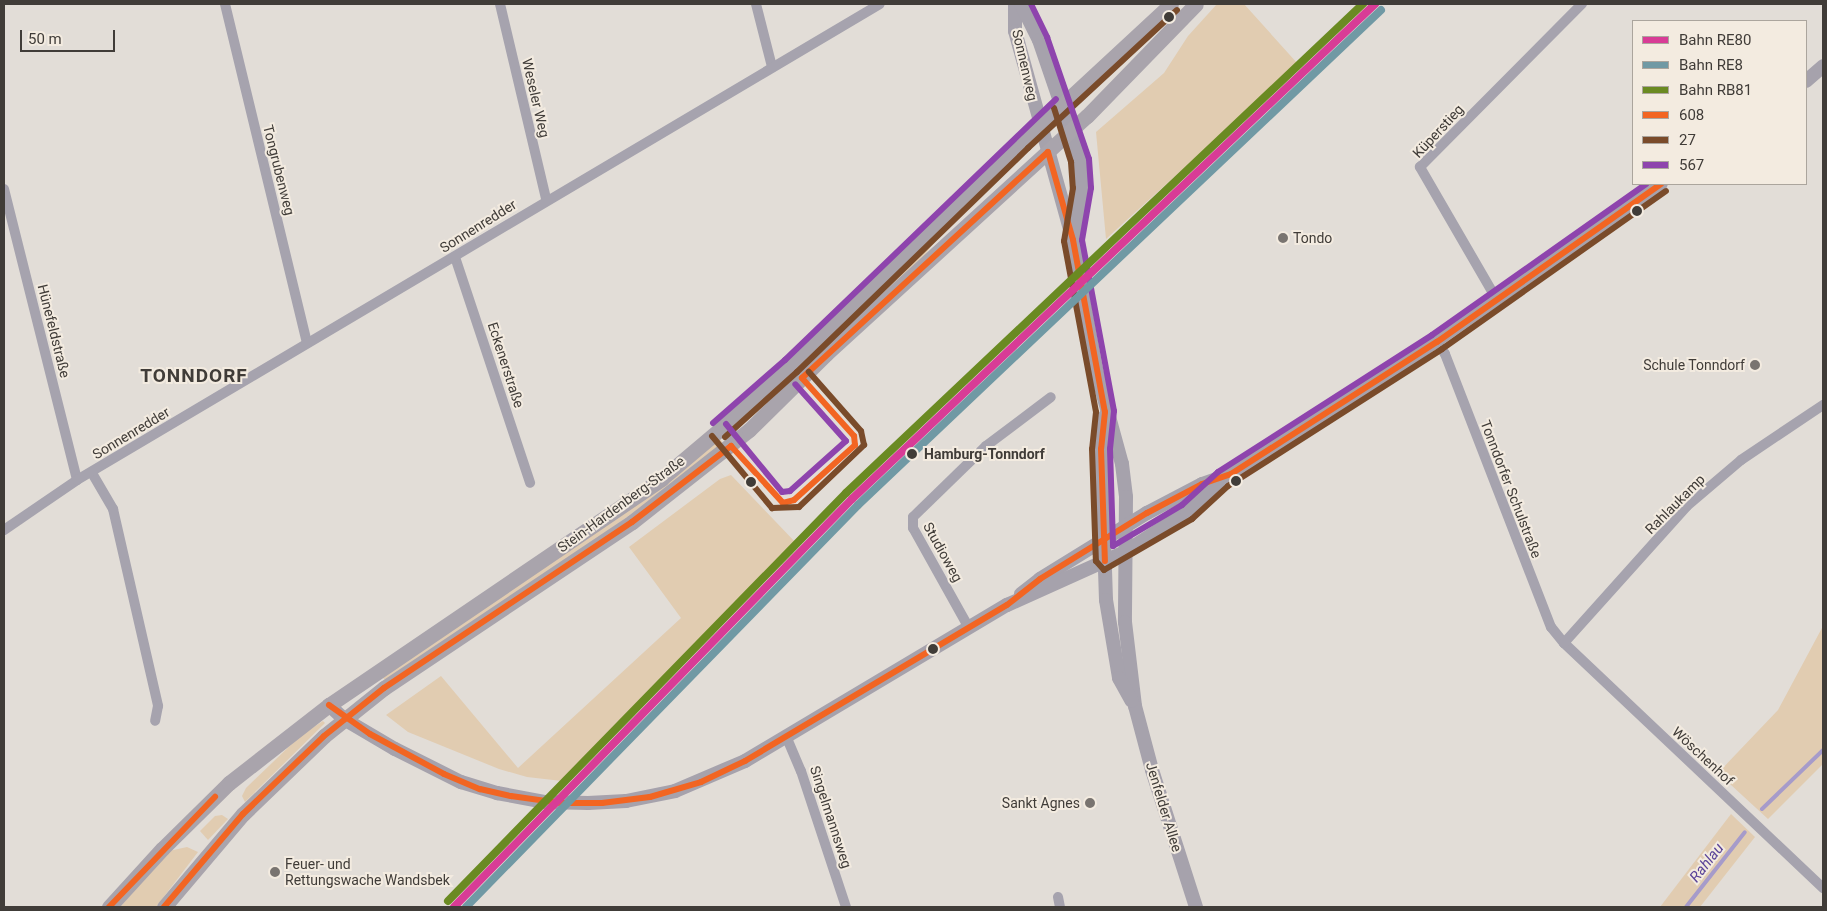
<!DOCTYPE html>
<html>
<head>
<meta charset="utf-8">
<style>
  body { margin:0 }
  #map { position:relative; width:1827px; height:911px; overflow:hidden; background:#e2ddd7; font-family:Roboto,sans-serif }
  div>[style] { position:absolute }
  .green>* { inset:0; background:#e1ccb1 }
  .stream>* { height:4px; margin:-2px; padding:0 2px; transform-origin:2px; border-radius:2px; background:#a69bca }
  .street>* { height:10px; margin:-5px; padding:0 5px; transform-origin:5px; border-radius:5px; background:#a6a3ae }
  .secondary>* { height:14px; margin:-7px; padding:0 7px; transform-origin:7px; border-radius:7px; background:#a6a2ac }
  .primary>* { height:15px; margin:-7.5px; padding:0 7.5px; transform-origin:7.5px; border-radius:7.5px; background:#a9a4ac }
  .bus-1>* { height:6px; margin:-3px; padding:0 3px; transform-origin:3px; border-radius:3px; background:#f26522 }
  .bus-2>* { height:6px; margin:-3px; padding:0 3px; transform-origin:3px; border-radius:3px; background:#7a4b2a }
  .bus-3>* { height:6px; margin:-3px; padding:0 3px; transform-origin:3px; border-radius:3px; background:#8e44ad }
  .rail-1>* { height:8px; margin:-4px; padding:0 4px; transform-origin:4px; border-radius:4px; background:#d83c96 }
  .rail-2>* { height:8px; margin:-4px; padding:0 4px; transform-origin:4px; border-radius:4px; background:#7099a4 }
  .rail-3>* { height:8px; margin:-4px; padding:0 4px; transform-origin:4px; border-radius:4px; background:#6a8a22 }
  .dots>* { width:14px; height:14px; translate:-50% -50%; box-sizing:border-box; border:2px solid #f3ebe0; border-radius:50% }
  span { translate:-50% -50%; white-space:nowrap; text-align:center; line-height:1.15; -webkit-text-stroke:4px #f3ebe0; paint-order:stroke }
  .street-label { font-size:14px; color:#403c38 }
  .poi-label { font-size:14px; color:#403c38 }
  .left { translate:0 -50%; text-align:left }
  .right { translate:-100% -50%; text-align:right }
  .stop-label { font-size:14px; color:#403c38; font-weight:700 }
  .water-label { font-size:15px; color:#5a4398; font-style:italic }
  .district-label { font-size:19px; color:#403c38; font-weight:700; letter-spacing:1px }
  .frame { position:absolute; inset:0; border:5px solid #403c38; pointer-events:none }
  .legend { position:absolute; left:1632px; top:20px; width:175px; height:165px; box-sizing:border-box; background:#f3ebe0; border:1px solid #aba59d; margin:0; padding:6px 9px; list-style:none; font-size:15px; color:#403c38 }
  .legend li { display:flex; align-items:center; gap:10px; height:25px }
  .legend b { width:25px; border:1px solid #aba59d }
  .scale { position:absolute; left:20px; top:30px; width:95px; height:22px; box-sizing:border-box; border:2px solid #403c38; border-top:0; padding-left:6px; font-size:15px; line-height:18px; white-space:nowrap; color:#403c38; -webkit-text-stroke:4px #f3ebe0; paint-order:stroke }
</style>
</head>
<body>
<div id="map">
  <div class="green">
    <div style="clip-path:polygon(1217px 4px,1244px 4px,1298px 64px,1106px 239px,1096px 132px,1164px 73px,1188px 36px)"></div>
    <div style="clip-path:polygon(1017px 156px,1021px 159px,943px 231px,924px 256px,835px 336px,830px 334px)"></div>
    <div style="clip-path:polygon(720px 438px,723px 444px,686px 475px,606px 532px,385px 680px,381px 676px,613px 520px)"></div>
    <div style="clip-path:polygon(731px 475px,797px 544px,562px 781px,527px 777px,499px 769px,408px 732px,386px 715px,441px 676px,518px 768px,681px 618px,629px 547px,720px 479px)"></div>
    <div style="clip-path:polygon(1823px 626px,1823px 764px,1768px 819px,1718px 773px,1778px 710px)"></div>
    <div style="clip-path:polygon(323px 721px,325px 723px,245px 802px,242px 796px,246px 788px,300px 736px)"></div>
    <div style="clip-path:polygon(1731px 814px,1755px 837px,1700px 907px,1660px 907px)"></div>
    <div style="clip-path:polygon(222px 815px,228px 819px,208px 840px,200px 831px,215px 816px)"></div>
    <div style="clip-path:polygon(187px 847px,198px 852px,156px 907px,120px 907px,169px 851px)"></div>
  </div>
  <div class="stream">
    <div style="left:1762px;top:809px;width:85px;rotate:-44deg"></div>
    <div style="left:1686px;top:907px;width:95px;rotate:-51.8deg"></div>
  </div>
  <div class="street">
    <div style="left:225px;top:4px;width:349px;rotate:76.4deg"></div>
    <div style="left:500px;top:4px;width:200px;rotate:76.7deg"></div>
    <div style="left:756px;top:4px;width:65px;rotate:75.7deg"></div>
    <div style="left:4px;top:189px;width:300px;rotate:75.9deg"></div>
    <div style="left:455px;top:257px;width:238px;rotate:71.6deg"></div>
    <div style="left:1497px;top:300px;width:154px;rotate:-120.1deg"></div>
    <div style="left:1420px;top:167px;width:230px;rotate:-45.2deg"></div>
    <div style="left:1437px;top:342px;width:14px;rotate:56deg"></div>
    <div style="left:1445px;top:354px;width:293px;rotate:68.8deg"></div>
    <div style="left:1551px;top:627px;width:21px;rotate:51deg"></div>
    <div style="left:1564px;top:643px;width:357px;rotate:43.4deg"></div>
    <div style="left:92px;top:473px;width:42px;rotate:59.7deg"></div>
    <div style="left:113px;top:509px;width:202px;rotate:77.1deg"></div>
    <div style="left:158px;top:706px;width:15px;rotate:101deg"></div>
    <div style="left:4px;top:530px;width:88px;rotate:-34.4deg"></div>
    <div style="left:77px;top:480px;width:933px;rotate:-30.66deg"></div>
    <div style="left:969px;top:628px;width:115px;rotate:-119.2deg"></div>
    <div style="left:913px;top:528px;width:11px;rotate:-90deg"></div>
    <div style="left:913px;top:517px;width:102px;rotate:-44.2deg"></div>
    <div style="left:986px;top:446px;width:81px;rotate:-37deg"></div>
    <div style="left:1564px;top:643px;width:184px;rotate:-48.1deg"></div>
    <div style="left:1687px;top:506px;width:71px;rotate:-40.4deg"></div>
    <div style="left:1741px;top:460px;width:99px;rotate:-33.9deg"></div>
    <div style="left:786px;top:736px;width:38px;rotate:67deg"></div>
    <div style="left:801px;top:771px;width:143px;rotate:71.7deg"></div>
    <div style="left:1058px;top:897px;width:10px;rotate:79deg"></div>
  </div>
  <div class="secondary">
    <div style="left:1015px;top:4px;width:27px;rotate:90deg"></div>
    <div style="left:1015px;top:31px;width:217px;rotate:74.5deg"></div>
    <div style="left:1073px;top:240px;width:131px;rotate:79.9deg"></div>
    <div style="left:1096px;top:369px;width:98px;rotate:74.7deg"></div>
    <div style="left:1122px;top:464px;width:33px;rotate:83deg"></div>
    <div style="left:1126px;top:497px;width:125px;rotate:90.5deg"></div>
    <div style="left:1125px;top:622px;width:85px;rotate:83.2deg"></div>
    <div style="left:1135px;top:706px;width:66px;rotate:75.1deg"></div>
    <div style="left:1152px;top:770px;width:144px;rotate:72.2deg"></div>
    <div style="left:1021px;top:4px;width:40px;rotate:63.4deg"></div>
    <div style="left:1039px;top:40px;width:127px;rotate:71.1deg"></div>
    <div style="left:1080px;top:160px;width:28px;rotate:86deg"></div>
    <div style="left:1082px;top:188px;width:50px;rotate:100.4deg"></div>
    <div style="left:1806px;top:81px;width:23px;rotate:-41deg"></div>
    <div style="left:1105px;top:416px;width:33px;rotate:97deg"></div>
    <div style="left:1101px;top:449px;width:151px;rotate:88.1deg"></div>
    <div style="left:1106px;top:600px;width:79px;rotate:80.5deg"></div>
    <div style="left:1119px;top:678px;width:26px;rotate:61deg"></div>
    <div style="left:1021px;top:594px;width:24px;rotate:-38deg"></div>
    <div style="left:1040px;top:579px;width:126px;rotate:-31.7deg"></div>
    <div style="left:1147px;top:513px;width:62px;rotate:-27.8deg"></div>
    <div style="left:1202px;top:484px;width:31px;rotate:-19deg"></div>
    <div style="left:1231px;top:474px;width:206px;rotate:-32.7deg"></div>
    <div style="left:1404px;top:363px;width:313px;rotate:-34.9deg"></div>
    <div style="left:329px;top:705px;width:21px;rotate:43deg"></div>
    <div style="left:344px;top:719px;width:59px;rotate:30.5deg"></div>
    <div style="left:395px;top:749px;width:74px;rotate:26.6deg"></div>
    <div style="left:461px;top:782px;width:38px;rotate:17deg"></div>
    <div style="left:497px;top:793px;width:48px;rotate:10.8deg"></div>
    <div style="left:544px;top:802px;width:44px;rotate:1.3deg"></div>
    <div style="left:588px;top:803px;width:38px;rotate:-3deg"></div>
    <div style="left:626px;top:801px;width:50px;rotate:-11.5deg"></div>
    <div style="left:675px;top:791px;width:76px;rotate:-23.2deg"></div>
    <div style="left:745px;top:761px;width:305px;rotate:-30.8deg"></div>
    <div style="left:1007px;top:605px;width:129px;rotate:-24.2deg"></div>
    <div style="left:1125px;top:552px;width:74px;rotate:-32.8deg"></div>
    <div style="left:1187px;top:512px;width:49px;rotate:-42.5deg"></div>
  </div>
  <div class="primary">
    <div style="left:109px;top:907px;width:79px;rotate:-47.6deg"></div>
    <div style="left:162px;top:849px;width:94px;rotate:-44.6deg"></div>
    <div style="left:229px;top:783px;width:127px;rotate:-38deg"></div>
    <div style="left:329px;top:705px;width:402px;rotate:-34.2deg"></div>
    <div style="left:661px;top:479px;width:76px;rotate:-40.2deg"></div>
    <div style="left:719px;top:430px;width:96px;rotate:-41.6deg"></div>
    <div style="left:791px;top:366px;width:322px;rotate:-44.1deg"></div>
    <div style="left:1022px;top:142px;width:203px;rotate:-42.8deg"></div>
    <div style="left:164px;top:907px;width:122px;rotate:-49.7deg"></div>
    <div style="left:243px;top:814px;width:112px;rotate:-43.9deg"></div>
    <div style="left:324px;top:736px;width:77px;rotate:-38.7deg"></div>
    <div style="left:384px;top:688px;width:298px;rotate:-33.8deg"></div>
    <div style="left:632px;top:522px;width:149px;rotate:-38.2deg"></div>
    <div style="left:749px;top:430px;width:108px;rotate:-44.6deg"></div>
    <div style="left:826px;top:354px;width:353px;rotate:-42.4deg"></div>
    <div style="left:1087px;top:116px;width:156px;rotate:-45.8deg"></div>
  </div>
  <div class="bus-1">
    <div style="left:1048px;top:152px;width:91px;rotate:74.1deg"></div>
    <div style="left:1073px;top:240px;width:175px;rotate:79.5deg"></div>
    <div style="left:1105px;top:412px;width:37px;rotate:96deg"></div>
    <div style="left:1101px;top:449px;width:112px;rotate:88deg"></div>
    <div style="left:802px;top:378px;width:334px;rotate:-42.6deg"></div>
    <div style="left:731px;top:446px;width:77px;rotate:47.6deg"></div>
    <div style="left:783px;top:503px;width:11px;rotate:-15deg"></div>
    <div style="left:794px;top:500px;width:82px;rotate:-42deg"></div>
    <div style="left:855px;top:445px;width:9px;rotate:-96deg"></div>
    <div style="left:854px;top:436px;width:78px;rotate:-131.9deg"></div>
    <div style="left:329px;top:705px;width:50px;rotate:35.3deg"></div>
    <div style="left:370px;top:734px;width:84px;rotate:28.4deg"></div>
    <div style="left:444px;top:774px;width:39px;rotate:23deg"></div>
    <div style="left:480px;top:789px;width:32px;rotate:13deg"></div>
    <div style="left:511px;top:796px;width:49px;rotate:8.1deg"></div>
    <div style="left:560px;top:803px;width:42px"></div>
    <div style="left:602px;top:803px;width:48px;rotate:-7.1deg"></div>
    <div style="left:650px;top:797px;width:53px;rotate:-16.4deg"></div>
    <div style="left:701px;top:782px;width:49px;rotate:-25.5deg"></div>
    <div style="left:745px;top:761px;width:305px;rotate:-30.8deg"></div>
    <div style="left:1007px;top:605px;width:42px;rotate:-38.2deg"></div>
    <div style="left:1040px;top:579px;width:126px;rotate:-31.7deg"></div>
    <div style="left:1147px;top:513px;width:62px;rotate:-27.8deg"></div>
    <div style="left:1202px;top:484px;width:31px;rotate:-19deg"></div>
    <div style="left:1231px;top:474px;width:245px;rotate:-32.7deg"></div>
    <div style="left:1437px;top:342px;width:274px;rotate:-35.2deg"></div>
    <div style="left:109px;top:907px;width:153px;rotate:-46.1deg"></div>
    <div style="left:164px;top:907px;width:122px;rotate:-49.7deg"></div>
    <div style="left:243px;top:814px;width:112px;rotate:-43.9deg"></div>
    <div style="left:324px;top:736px;width:77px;rotate:-38.7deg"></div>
    <div style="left:384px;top:688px;width:298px;rotate:-33.8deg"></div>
    <div style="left:632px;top:522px;width:125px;rotate:-37.5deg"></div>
  </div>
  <div class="bus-2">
    <div style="left:1054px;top:108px;width:57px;rotate:72.5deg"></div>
    <div style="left:1071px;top:162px;width:26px;rotate:86deg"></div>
    <div style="left:1073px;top:188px;width:54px;rotate:99.6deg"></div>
    <div style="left:1064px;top:241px;width:174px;rotate:79.4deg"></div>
    <div style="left:1096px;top:412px;width:37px;rotate:96deg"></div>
    <div style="left:1092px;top:449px;width:112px;rotate:88deg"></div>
    <div style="left:1096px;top:561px;width:12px;rotate:48deg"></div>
    <div style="left:1104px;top:570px;width:102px;rotate:-30.1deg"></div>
    <div style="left:1192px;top:519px;width:49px;rotate:-42.5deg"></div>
    <div style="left:1228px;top:486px;width:254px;rotate:-32.6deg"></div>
    <div style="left:1442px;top:349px;width:274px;rotate:-35.2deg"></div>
    <div style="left:712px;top:436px;width:94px;rotate:50.2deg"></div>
    <div style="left:772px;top:508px;width:27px;rotate:-2deg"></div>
    <div style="left:799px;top:507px;width:90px;rotate:-43.6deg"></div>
    <div style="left:864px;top:445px;width:14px;rotate:-102deg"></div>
    <div style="left:861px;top:431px;width:79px;rotate:-131.4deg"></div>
    <div style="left:725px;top:437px;width:97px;rotate:-42.1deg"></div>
    <div style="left:797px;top:372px;width:322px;rotate:-44.1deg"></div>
    <div style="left:1028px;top:148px;width:203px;rotate:-42.8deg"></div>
  </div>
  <div class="bus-3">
    <div style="left:1031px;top:4px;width:37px;rotate:64deg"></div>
    <div style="left:1047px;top:37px;width:129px;rotate:71deg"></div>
    <div style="left:1089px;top:159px;width:29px;rotate:86deg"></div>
    <div style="left:1091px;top:188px;width:53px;rotate:99.8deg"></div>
    <div style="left:1082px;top:240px;width:174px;rotate:79.4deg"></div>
    <div style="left:1114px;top:411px;width:38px;rotate:96deg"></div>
    <div style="left:1110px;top:449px;width:97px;rotate:88.2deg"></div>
    <div style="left:1113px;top:546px;width:80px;rotate:-30.7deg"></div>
    <div style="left:1182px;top:505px;width:49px;rotate:-42.5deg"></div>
    <div style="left:1218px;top:472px;width:254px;rotate:-32.6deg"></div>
    <div style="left:1432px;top:335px;width:262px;rotate:-35.2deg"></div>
    <div style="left:713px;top:423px;width:96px;rotate:-41.2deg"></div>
    <div style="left:785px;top:360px;width:376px;rotate:-43.9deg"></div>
    <div style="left:726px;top:424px;width:88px;rotate:50.5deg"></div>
    <div style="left:782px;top:492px;width:8px;rotate:-7deg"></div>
    <div style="left:790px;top:491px;width:75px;rotate:-41.8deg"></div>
    <div style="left:846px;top:441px;width:76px;rotate:-131.8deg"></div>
  </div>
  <div class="rail-1">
    <div style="left:454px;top:907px;width:570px;rotate:-45.71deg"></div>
    <div style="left:852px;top:499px;width:720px;rotate:-43.42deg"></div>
  </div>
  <div class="rail-2">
    <div style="left:466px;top:907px;width:561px;rotate:-45.72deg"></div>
    <div style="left:858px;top:505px;width:720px;rotate:-43.42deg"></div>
  </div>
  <div class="rail-3">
    <div style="left:448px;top:901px;width:570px;rotate:-45.71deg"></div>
    <div style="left:846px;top:493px;width:712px;rotate:-43.41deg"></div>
  </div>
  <div class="dots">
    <div style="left:1169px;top:17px;background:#403c38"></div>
    <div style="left:1637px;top:211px;background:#403c38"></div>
    <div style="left:1283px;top:238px;background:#797470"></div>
    <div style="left:1755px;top:365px;background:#797470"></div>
    <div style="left:912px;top:454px;background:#403c38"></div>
    <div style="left:1236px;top:481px;background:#403c38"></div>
    <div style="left:751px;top:482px;background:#403c38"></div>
    <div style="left:933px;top:649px;background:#403c38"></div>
    <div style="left:1090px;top:803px;background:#797470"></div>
    <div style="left:275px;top:872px;background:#797470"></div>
  </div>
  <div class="street-label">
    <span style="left:1025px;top:65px;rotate:77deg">Sonnenweg</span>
    <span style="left:536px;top:98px;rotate:77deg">Weseler Weg</span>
    <span style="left:1438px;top:131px;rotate:-47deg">Küperstieg</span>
    <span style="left:279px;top:170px;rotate:76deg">Tongrubenweg</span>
    <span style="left:478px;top:226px;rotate:-32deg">Sonnenredder</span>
    <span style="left:54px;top:331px;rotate:76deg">Hünefeldstraße</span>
    <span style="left:506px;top:365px;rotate:72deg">Eckenerstraße</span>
    <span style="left:131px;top:433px;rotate:-31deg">Sonnenredder</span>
    <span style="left:1511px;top:489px;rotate:69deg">Tonndorfer Schulstraße</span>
    <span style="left:621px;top:504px;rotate:-36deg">Stein-Hardenberg-Straße</span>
    <span style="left:1675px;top:504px;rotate:-45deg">Rahlaukamp</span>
    <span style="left:943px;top:552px;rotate:61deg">Studioweg</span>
    <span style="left:1703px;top:756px;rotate:43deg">Wöschenhof</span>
    <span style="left:1164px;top:807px;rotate:73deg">Jenfelder Allee</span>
    <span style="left:831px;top:817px;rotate:72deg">Singelmannsweg</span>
  </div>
  <div class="poi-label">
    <span class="left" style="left:1293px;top:238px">Tondo</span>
    <span class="right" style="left:1745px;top:365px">Schule Tonndorf</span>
    <span class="right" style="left:1080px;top:803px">Sankt Agnes</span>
    <span class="left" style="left:285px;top:872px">Feuer- und<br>Rettungswache Wandsbek</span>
  </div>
  <div class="stop-label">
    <span class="left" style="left:924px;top:454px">Hamburg-Tonndorf</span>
  </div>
  <div class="water-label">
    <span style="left:1707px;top:863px;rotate:-52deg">Rahlau</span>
  </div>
  <div class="district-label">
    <span style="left:194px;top:376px">TONNDORF</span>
  </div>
  <div class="frame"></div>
  <ul class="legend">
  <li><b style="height:6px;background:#d83c96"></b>Bahn RE80</li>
  <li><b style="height:6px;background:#7099a4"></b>Bahn RE8</li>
  <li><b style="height:6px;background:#6a8a22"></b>Bahn RB81</li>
  <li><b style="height:6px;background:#f26522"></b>608</li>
  <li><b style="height:6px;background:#7a4b2a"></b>27</li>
  <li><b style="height:6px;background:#8e44ad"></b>567</li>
  </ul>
  <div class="scale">50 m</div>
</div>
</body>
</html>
